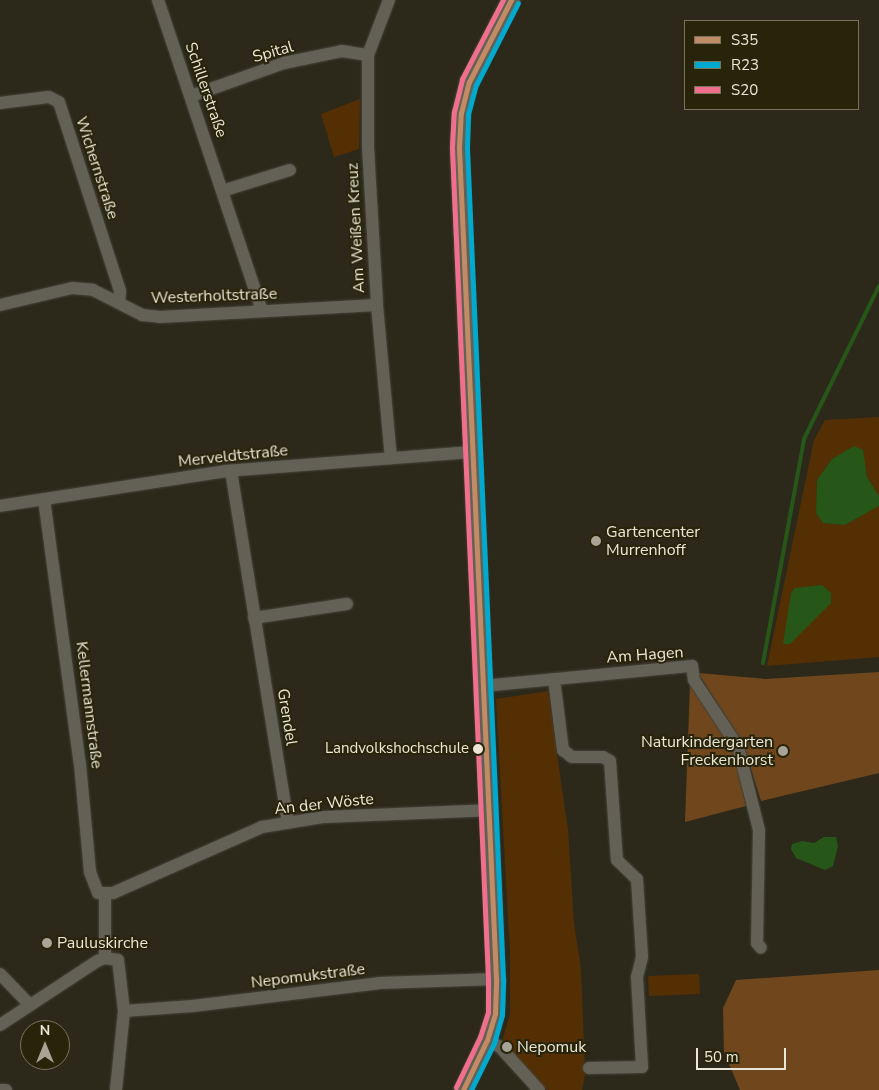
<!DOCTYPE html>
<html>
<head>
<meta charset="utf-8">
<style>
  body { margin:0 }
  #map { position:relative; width:879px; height:1090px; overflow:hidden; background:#2c291b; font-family:"Nunito Sans",sans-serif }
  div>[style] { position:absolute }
  .green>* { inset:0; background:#552f04 }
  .forest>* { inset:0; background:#70471d }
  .water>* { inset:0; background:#275619 }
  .stream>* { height:4px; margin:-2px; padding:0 2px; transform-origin:2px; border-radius:2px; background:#275619 }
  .roads { filter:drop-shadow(0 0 1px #474439) drop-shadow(0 0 1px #474439) }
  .minor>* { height:12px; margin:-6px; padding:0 6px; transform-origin:6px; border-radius:6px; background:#636056 }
  .secondary>* { height:18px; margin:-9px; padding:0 9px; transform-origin:9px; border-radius:9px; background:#636056 }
  .bus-1>* { height:5px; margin:-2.5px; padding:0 2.5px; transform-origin:2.5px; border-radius:2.5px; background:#c18c65 }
  .bus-2>* { height:5px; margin:-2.5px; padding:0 2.5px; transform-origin:2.5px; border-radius:2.5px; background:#00a9ce }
  .bus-3>* { height:5px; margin:-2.5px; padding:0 2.5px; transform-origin:2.5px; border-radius:2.5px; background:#f06f8c }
  .dots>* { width:14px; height:14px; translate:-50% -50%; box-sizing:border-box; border:2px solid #28240a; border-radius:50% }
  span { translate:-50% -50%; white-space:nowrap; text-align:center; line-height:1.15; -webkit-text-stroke:4px #28240a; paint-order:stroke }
  .bus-label { font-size:15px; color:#eae7d8 }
  .right { translate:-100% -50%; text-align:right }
  .street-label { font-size:16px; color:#eae7d8 }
  .poi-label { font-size:16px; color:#eae7d8 }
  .left { translate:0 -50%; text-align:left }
  .legend { position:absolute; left:684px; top:20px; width:175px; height:90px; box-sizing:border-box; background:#28240a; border:1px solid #76725c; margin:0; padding:6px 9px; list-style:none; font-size:15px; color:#eae7d8 }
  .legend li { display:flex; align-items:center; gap:10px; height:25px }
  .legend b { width:25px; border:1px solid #76725c }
  .north { position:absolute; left:20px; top:1020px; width:50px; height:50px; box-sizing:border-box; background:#28240a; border:1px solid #76725c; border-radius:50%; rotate:0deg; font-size:14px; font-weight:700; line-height:20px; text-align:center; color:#eae7d8 }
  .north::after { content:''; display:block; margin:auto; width:18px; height:22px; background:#a8a496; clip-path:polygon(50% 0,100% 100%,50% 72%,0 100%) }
  .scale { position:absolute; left:696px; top:1048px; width:90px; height:22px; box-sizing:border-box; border:2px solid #eae7d8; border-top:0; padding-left:6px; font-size:15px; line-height:18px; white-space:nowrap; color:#eae7d8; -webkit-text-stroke:4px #28240a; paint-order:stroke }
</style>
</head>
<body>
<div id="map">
  <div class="green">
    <div style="clip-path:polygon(360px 99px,359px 149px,334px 157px,321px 114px)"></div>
    <div style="clip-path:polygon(879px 417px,879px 496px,867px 477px,865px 465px,854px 446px,832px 459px,817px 480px,816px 513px,823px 523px,845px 525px,879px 506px,879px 657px,767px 666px,814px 440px,825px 420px)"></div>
    <div style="clip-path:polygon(548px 691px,568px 830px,574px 924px,581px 968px,585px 1075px,582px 1090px,547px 1090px,504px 1044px,503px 1038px,510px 1014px,510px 954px,496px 699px)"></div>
    <div style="clip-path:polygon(699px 974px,700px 994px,649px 996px,648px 976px)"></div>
  </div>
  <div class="forest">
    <div style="clip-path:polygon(879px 672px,879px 773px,761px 801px,743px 743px,698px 673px,766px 679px)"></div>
    <div style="clip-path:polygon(690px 684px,733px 751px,746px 806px,685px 822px)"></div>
    <div style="clip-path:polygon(879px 970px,879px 1090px,740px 1090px,724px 1052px,723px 1008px,736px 980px)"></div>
  </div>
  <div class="water">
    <div style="clip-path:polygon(854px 446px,863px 450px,867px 477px,879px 496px,879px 506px,845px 525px,823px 523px,816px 513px,817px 480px,832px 459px)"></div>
    <div style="clip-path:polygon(822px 585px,831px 593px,831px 603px,790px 644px,783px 644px,791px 593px,795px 588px)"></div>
    <div style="clip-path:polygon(824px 837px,836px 837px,838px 846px,833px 866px,825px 870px,796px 858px,791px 849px,792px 844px,802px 841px,814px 843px)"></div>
  </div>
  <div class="stream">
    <div style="left:763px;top:663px;width:228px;rotate:-79.6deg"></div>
    <div style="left:804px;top:439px;width:170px;rotate:-63.9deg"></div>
  </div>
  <div class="roads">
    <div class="minor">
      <div style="left:158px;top:0;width:328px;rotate:71.5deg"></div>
      <div style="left:389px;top:0;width:59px;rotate:110.9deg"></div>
      <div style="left:368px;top:55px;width:92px;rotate:90deg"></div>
      <div style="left:368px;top:147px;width:158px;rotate:86.7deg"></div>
      <div style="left:377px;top:305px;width:154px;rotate:84.8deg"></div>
      <div style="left:191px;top:96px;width:99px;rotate:-19.5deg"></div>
      <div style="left:284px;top:63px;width:59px;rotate:-11.7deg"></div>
      <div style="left:342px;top:51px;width:26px;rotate:9deg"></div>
      <div style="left:0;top:103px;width:49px;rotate:-7deg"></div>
      <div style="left:49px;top:97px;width:11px;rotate:27deg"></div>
      <div style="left:59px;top:102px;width:199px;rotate:72.1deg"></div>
      <div style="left:120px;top:291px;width:11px;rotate:95deg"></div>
      <div style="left:222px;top:191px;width:71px;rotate:-17.2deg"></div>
      <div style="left:0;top:305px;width:74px;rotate:-13.3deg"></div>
      <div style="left:72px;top:288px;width:21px;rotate:5deg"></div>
      <div style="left:93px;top:290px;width:55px;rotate:27deg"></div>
      <div style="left:142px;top:315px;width:18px;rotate:6deg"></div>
      <div style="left:160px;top:317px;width:217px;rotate:-3.2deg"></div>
      <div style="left:231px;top:471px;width:356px;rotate:80.8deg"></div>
      <div style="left:44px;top:499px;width:267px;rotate:82.3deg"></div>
      <div style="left:80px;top:764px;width:108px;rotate:84.7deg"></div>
      <div style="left:90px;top:872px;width:22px;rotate:69deg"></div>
      <div style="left:98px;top:893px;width:15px"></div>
      <div style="left:113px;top:893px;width:163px;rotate:-23.9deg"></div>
      <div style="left:262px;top:827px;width:63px;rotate:-9.2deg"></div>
      <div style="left:324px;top:817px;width:164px;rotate:-2.4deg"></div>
      <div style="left:0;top:506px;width:228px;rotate:-8.8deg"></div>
      <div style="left:225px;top:471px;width:248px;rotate:-4.4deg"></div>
      <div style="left:254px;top:618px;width:94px;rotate:-8.6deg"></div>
      <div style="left:554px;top:679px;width:72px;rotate:82.8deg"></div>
      <div style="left:563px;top:750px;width:11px;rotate:38deg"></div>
      <div style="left:572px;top:757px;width:31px"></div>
      <div style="left:603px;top:757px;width:8px;rotate:30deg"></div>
      <div style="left:610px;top:761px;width:99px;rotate:86deg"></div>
      <div style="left:617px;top:860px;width:28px;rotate:44deg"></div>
      <div style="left:637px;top:879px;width:78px;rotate:86.3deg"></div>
      <div style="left:642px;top:957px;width:21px;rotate:104deg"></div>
      <div style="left:637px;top:977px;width:90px;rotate:86.8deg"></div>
      <div style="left:642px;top:1067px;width:53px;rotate:178.9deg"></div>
      <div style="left:483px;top:686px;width:210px;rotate:-5.5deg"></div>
      <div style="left:692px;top:666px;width:14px;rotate:82deg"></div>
      <div style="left:694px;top:680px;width:80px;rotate:56.7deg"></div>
      <div style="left:738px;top:747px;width:86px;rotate:75.8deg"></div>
      <div style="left:759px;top:830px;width:113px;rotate:91deg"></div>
      <div style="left:757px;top:943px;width:6px;rotate:51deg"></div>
      <div style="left:105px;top:894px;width:64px;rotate:90deg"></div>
      <div style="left:0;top:974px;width:43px;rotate:45.9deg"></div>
      <div style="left:124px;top:1011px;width:69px;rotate:-4.1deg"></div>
      <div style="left:193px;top:1006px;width:187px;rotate:-7deg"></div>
      <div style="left:379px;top:983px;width:117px;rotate:-2deg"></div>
      <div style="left:0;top:1025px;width:116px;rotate:-33.4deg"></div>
      <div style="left:97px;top:961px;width:9px;rotate:-21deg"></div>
      <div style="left:105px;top:958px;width:13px;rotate:9deg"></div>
      <div style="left:118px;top:960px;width:51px;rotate:83.3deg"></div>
      <div style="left:124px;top:1011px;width:79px;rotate:95.8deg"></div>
      <div style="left:487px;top:1040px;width:15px;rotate:28deg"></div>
      <div style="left:500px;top:1047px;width:58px;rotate:47.8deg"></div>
      <div style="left:0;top:1090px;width:6px"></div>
    </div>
    <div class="secondary">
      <div style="left:463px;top:1090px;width:55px;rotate:-64.4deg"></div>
      <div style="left:487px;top:1040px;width:28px;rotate:-73deg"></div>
      <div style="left:495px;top:1013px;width:34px;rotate:-88deg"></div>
      <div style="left:496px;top:979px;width:833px;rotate:-92.55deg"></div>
      <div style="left:459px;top:147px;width:34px;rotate:-87deg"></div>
      <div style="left:461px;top:113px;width:32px;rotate:-76deg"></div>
      <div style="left:469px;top:82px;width:92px;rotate:-62.9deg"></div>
    </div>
  </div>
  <div class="bus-1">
    <div style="left:463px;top:1090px;width:55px;rotate:-64.4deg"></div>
    <div style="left:487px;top:1040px;width:28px;rotate:-73deg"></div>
    <div style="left:495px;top:1013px;width:34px;rotate:-88deg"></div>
    <div style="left:496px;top:979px;width:833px;rotate:-92.55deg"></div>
    <div style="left:459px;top:147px;width:34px;rotate:-87deg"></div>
    <div style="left:461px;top:113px;width:32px;rotate:-76deg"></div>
    <div style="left:469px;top:82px;width:92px;rotate:-62.9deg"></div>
  </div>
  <div class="bus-2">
    <div style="left:471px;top:1090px;width:52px;rotate:-63.9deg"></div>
    <div style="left:494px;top:1043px;width:29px;rotate:-74deg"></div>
    <div style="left:502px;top:1015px;width:36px;rotate:-88deg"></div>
    <div style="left:503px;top:979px;width:833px;rotate:-92.48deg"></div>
    <div style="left:467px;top:147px;width:33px;rotate:-88deg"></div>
    <div style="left:468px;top:114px;width:30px;rotate:-75deg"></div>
    <div style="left:476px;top:85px;width:92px;rotate:-62.9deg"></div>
  </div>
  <div class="bus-3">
    <div style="left:456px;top:1087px;width:55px;rotate:-64.4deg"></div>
    <div style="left:480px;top:1037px;width:26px;rotate:-72deg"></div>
    <div style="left:488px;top:1012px;width:33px;rotate:-90deg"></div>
    <div style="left:488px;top:979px;width:833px;rotate:-92.48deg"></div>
    <div style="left:452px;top:147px;width:35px;rotate:-87deg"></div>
    <div style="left:454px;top:112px;width:34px;rotate:-76deg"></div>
    <div style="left:462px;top:79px;width:89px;rotate:-62.6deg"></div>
  </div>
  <div class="dots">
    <div style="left:596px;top:541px;background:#a8a496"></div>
    <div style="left:478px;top:749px;background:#eae7d8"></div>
    <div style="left:783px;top:751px;background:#a8a496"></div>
    <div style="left:47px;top:943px;background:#a8a496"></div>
    <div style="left:507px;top:1047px;background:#a8a496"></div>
  </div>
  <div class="bus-label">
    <span class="right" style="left:469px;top:749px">Landvolkshochschule</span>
  </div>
  <div class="street-label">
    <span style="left:273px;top:52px;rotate:-16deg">Spital</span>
    <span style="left:206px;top:90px;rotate:71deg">Schillerstraße</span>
    <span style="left:97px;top:168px;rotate:72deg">Wichernstraße</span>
    <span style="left:356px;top:228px;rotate:-93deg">Am Weißen Kreuz</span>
    <span style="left:214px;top:296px;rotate:-2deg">Westerholtstraße</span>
    <span style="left:233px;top:456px;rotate:-6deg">Merveldtstraße</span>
    <span style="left:645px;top:655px;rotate:-4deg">Am Hagen</span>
    <span style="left:89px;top:705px;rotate:83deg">Kellermannstraße</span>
    <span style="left:287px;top:717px;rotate:81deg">Grendel</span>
    <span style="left:324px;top:804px;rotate:-6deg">An der Wöste</span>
    <span style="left:308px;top:976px;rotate:-7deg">Nepomukstraße</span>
  </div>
  <div class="poi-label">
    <span class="left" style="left:606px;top:541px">Gartencenter<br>Murrenhoff</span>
    <span class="right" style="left:773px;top:751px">Naturkindergarten<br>Freckenhorst</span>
    <span class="left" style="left:57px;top:943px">Pauluskirche</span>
    <span class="left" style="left:517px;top:1047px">Nepomuk</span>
  </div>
  <ul class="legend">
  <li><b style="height:6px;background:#c18c65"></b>S35</li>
  <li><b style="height:6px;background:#00a9ce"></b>R23</li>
  <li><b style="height:6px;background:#f06f8c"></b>S20</li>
  </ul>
  <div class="north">N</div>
  <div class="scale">50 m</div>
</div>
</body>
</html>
